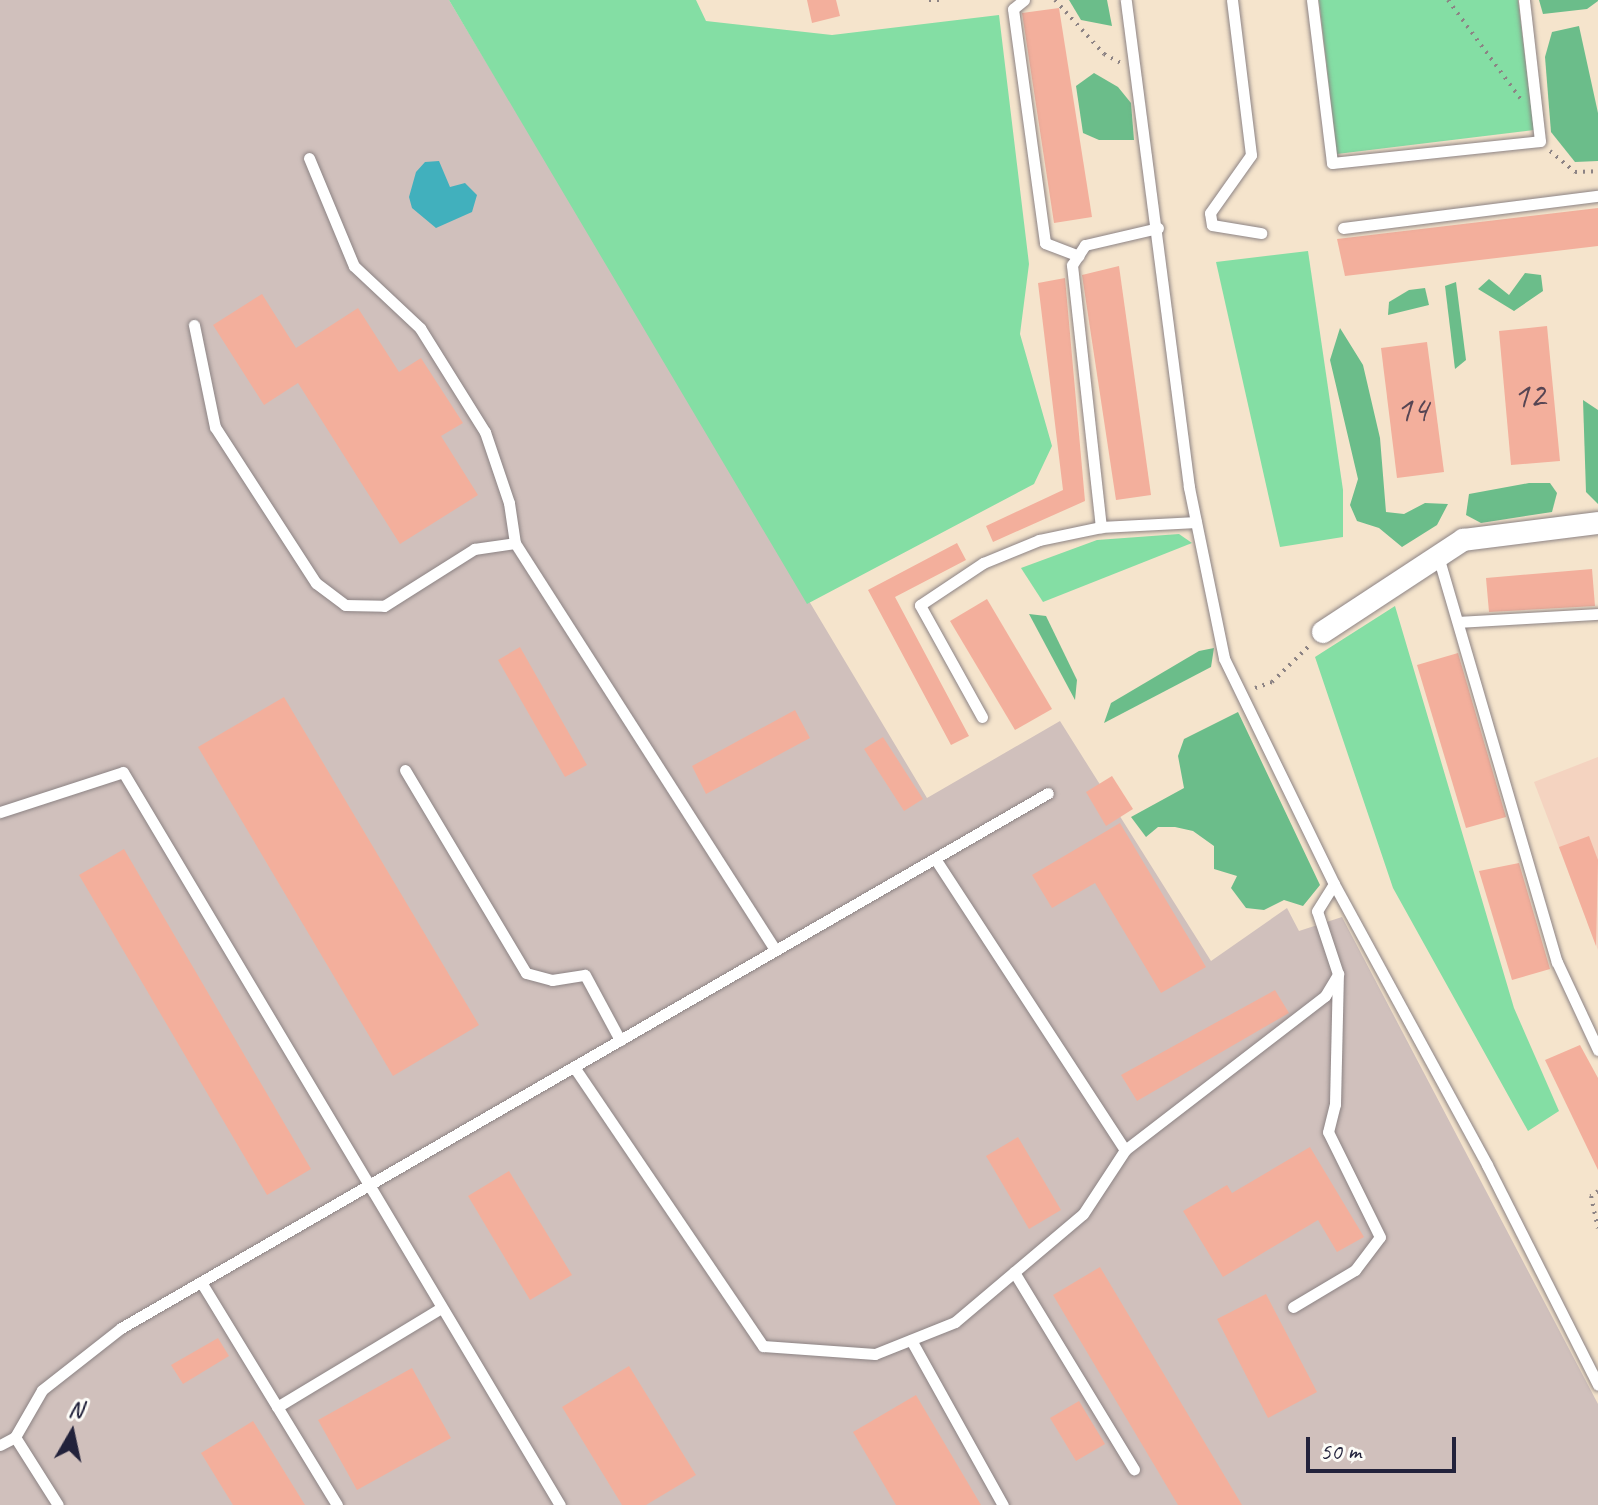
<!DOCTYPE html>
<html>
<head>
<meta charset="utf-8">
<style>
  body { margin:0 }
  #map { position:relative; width:1598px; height:1505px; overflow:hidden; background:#f5e4cc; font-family:Caveat,sans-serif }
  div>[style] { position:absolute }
  .built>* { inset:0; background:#f4d3c0 }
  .industrial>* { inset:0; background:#d0c0bc }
  .green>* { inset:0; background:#84dea4 }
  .forest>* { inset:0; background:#6bbd8a }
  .water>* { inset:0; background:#41b0bd }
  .building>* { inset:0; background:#f3af9c }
  .path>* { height:4px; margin-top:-2px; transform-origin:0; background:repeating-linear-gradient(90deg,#8c8384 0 2px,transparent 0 8px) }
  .roads { filter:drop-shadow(0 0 2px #8c8384) drop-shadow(0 0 2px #8c8384) }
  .lane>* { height:11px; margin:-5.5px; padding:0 5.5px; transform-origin:5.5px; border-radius:5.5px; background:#fff }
  .street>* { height:22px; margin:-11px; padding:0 11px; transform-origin:11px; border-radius:11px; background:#fff }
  span { translate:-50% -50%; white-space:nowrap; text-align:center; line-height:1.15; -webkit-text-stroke:6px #fdfcf7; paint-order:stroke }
  .number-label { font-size:36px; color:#564553 }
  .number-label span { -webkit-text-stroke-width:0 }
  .north { position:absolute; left:32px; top:1393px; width:80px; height:80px; -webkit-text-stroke:6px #fdfcf7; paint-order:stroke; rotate:9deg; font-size:22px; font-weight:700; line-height:32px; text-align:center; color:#22223b }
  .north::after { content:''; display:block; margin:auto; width:28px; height:36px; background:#22223b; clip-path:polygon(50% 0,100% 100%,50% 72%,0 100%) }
  .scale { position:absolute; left:1306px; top:1437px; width:150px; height:36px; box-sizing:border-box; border:4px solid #22223b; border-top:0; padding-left:10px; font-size:24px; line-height:28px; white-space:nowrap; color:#22223b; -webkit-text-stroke:6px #fdfcf7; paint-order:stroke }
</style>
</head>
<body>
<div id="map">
  <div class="built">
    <div style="clip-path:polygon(1598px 757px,1598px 950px,1534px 782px)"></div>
  </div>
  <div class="industrial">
    <div style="clip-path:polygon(0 0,449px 0,927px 798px,1060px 721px,1211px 961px,1287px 908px,1299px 931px,1342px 917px,1598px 1404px,1598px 1505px,0 1505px)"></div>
  </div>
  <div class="green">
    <div style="clip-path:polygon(449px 0,696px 0,706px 21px,832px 35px,999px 15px,1029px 264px,1020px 334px,1052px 446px,1034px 484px,807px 604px)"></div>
    <div style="clip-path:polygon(1319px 0,1518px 0,1534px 130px,1337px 154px)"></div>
    <div style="clip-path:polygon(1308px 251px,1343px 490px,1343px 537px,1280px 547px,1216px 262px)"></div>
    <div style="clip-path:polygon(1179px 534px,1192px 543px,1043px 602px,1021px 568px,1097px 540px)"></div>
    <div style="clip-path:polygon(1395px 606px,1514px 1008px,1559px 1111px,1528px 1131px,1393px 888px,1315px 657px)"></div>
  </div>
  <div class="forest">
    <div style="clip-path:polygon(1069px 0,1107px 0,1112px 26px,1081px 20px)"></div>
    <div style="clip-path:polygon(1539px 0,1598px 0,1598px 1px,1587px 9px,1543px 14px)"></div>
    <div style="clip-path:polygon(1579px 26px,1598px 113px,1598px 161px,1575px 162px,1551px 132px,1545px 57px,1552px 32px)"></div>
    <div style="clip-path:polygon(1094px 73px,1118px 87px,1131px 103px,1134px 140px,1099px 140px,1083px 133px,1076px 86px)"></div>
    <div style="clip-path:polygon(1525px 273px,1541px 275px,1543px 291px,1514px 311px,1478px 289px,1489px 279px,1509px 295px)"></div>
    <div style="clip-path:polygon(1456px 282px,1466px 360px,1455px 369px,1445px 286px)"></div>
    <div style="clip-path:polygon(1425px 288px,1429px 305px,1388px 315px,1389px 302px,1409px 290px)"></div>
    <div style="clip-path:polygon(1340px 328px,1363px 365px,1380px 438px,1386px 512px,1404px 514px,1425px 503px,1448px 504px,1437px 525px,1402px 547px,1379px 528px,1357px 521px,1350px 505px,1358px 479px,1330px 360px)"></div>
    <div style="clip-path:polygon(1583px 400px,1598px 410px,1598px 504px,1586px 492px)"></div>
    <div style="clip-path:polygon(1529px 483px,1550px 483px,1557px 493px,1552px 512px,1481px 523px,1466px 515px,1469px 494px)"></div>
    <div style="clip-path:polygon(1029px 614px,1046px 616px,1077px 680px,1075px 700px)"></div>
    <div style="clip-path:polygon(1214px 648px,1211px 667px,1104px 723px,1111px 703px,1199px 651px)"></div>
    <div style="clip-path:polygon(1238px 712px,1320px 885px,1303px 906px,1284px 900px,1264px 910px,1246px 908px,1231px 888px,1237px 876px,1214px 869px,1214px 846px,1193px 831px,1175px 827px,1158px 827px,1146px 837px,1131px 817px,1184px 788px,1178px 756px,1184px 739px)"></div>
  </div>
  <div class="water">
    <div style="clip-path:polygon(439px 161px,450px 187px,465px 183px,477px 195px,472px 212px,436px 228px,412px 208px,409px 197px,416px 172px,425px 162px)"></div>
  </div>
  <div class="building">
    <div style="clip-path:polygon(807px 0,836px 0,840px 16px,812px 23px)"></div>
    <div style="clip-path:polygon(1059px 8px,1092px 217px,1054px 223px,1022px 13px)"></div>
    <div style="clip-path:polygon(1598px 208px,1598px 246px,1345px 276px,1337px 239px)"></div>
    <div style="clip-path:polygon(1119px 266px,1151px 495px,1116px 500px,1082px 275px)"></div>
    <div style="clip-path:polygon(1065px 278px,1085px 501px,993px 542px,986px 526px,1063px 490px,1038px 283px)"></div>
    <div style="clip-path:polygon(262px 294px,296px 348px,358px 308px,399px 372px,421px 358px,463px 423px,441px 436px,478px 495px,400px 544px,298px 383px,264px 405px,213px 325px)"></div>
    <div style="clip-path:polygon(1547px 326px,1560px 461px,1511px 465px,1499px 331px)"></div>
    <div style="clip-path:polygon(1427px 342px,1444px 472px,1397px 478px,1381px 348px)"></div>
    <div style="clip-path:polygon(957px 543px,966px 560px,895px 597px,969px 736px,951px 745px,868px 590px)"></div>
    <div style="clip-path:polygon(1592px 569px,1595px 606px,1489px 612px,1486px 578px)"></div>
    <div style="clip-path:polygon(987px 599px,1052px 709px,1015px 730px,950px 621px)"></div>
    <div style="clip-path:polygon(520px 647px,587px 765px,565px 777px,498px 660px)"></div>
    <div style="clip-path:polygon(1458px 653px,1506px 817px,1466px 828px,1417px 665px)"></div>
    <div style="clip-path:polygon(284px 697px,479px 1025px,393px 1076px,198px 747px)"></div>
    <div style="clip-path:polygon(795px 710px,810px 738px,706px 794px,692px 766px)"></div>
    <div style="clip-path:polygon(883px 737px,923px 799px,904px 811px,864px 749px)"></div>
    <div style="clip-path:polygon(1112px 776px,1133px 809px,1106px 826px,1086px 792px)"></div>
    <div style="clip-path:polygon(1120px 823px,1206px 967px,1161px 993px,1095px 883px,1052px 908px,1032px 875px)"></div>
    <div style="clip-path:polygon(1589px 836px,1598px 860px,1596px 946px,1559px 847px)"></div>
    <div style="clip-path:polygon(124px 849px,311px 1169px,267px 1195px,79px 875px)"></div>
    <div style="clip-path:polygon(1519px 863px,1550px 969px,1512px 980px,1479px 871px)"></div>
    <div style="clip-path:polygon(1275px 990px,1289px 1013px,1137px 1101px,1121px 1075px)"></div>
    <div style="clip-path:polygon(1580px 1045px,1598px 1078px,1598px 1170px,1545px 1060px)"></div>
    <div style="clip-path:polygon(1018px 1137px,1061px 1210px,1029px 1229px,986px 1156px)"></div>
    <div style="clip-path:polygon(1310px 1147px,1364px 1237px,1337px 1252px,1318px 1220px,1223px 1277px,1183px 1211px,1227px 1185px,1232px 1193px)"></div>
    <div style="clip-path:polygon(509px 1171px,572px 1275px,530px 1300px,468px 1196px)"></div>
    <div style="clip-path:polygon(1100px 1267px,1242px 1505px,1178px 1505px,1053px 1295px)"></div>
    <div style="clip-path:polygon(1266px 1294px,1317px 1392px,1268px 1418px,1217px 1319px)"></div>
    <div style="clip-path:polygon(218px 1338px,229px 1356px,183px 1384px,171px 1365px)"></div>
    <div style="clip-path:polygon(629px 1366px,696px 1475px,646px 1505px,622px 1505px,562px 1407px)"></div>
    <div style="clip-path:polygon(412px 1368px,451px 1438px,357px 1490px,318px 1420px)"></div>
    <div style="clip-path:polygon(916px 1395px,981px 1505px,896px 1505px,853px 1432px)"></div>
    <div style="clip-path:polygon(1079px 1401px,1105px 1444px,1076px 1461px,1050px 1418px)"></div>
    <div style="clip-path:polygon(253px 1421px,305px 1505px,233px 1505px,201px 1453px)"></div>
  </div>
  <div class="path">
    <div style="left:929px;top:0;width:14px"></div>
    <div style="left:1055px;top:0;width:73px;rotate:47.8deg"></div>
    <div style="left:1104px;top:54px;width:19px;rotate:28deg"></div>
    <div style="left:1448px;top:0;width:122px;rotate:53.7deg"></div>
    <div style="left:1550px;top:151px;width:33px;rotate:40deg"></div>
    <div style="left:1575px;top:172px;width:23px;rotate:-2deg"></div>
    <div style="left:1255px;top:688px;width:18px;rotate:-19deg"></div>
    <div style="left:1272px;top:682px;width:53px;rotate:-44.2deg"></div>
    <div style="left:1598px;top:1191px;width:9px;rotate:144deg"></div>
    <div style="left:1591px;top:1196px;width:33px;rotate:78deg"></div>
  </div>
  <div class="roads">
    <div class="lane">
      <div style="left:1024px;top:0;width:14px;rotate:141deg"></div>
      <div style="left:1013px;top:9px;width:236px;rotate:82.2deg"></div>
      <div style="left:1045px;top:243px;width:36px;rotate:21deg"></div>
      <div style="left:1232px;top:0;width:156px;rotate:83deg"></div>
      <div style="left:1251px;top:155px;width:71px;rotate:125.3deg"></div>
      <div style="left:1210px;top:213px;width:12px;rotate:81deg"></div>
      <div style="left:1212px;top:225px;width:50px;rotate:9.3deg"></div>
      <div style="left:1312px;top:0;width:164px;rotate:83deg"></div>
      <div style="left:1332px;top:163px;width:209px;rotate:-6deg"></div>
      <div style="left:1540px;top:141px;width:142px;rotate:-96.5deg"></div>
      <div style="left:309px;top:158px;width:117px;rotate:67.4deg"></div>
      <div style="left:354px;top:266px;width:91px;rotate:43.2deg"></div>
      <div style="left:420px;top:328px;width:123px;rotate:58deg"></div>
      <div style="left:485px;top:432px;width:75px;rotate:71.3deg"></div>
      <div style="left:509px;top:503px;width:40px;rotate:81.5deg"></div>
      <div style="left:1158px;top:228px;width:75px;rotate:166.9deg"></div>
      <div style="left:1085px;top:245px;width:24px;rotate:123deg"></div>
      <div style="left:1072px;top:265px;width:264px;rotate:83.7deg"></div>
      <div style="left:1101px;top:527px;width:95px;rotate:-3deg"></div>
      <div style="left:1343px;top:228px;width:257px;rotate:-7.2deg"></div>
      <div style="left:194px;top:325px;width:104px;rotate:78.4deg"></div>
      <div style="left:215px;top:427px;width:186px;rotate:57.1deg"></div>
      <div style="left:316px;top:583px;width:36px;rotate:37deg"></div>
      <div style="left:345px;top:605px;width:39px;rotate:1deg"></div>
      <div style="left:384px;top:606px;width:107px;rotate:-32.3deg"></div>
      <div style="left:474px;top:549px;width:41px;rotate:-8.3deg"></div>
      <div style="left:515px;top:543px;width:483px;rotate:57.4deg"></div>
      <div style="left:1438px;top:556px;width:423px;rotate:73.7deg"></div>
      <div style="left:1557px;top:962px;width:97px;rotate:65deg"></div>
      <div style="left:1458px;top:622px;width:140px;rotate:-3.3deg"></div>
      <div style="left:982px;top:717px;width:128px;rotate:-119deg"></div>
      <div style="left:920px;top:605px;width:76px;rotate:-33.7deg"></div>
      <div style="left:983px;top:563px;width:61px;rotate:-22.3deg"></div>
      <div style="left:1039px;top:540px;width:63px;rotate:-11.8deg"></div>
      <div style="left:405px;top:770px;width:236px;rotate:59.2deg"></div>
      <div style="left:526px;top:973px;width:27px;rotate:15deg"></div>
      <div style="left:552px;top:980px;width:33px;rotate:-9deg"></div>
      <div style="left:585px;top:975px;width:74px;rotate:61.7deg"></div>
      <div style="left:0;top:812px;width:129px;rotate:-18deg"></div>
      <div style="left:123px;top:772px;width:853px;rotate:59.2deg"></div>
      <div style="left:1334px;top:884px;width:320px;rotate:61.4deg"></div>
      <div style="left:1487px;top:1165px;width:246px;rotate:63.2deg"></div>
      <div style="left:574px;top:1067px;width:337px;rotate:55.9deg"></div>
      <div style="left:763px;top:1346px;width:112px;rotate:4.1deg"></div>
      <div style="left:875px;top:1354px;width:86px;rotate:-21.8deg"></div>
      <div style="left:955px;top:1322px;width:167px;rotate:-40.2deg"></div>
      <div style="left:1083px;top:1214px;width:77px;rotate:-56.7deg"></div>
      <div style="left:1125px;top:1150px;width:348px;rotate:-123.1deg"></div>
      <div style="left:1125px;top:1150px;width:252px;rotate:-37.6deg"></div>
      <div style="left:1325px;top:996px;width:26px;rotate:-59deg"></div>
      <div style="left:1338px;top:974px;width:66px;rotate:-108.4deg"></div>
      <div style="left:1317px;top:911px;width:32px;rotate:-58deg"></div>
      <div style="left:1334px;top:884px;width:251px;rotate:-116deg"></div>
      <div style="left:1224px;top:658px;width:175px;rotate:-101.6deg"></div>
      <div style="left:1189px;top:487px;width:491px;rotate:-97.4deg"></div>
      <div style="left:1014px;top:1272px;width:231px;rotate:58.7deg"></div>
      <div style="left:201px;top:1282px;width:261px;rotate:58.6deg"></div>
      <div style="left:1293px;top:1307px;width:72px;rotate:-30.8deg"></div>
      <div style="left:1355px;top:1270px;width:41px;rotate:-52.9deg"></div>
      <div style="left:1380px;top:1237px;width:117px;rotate:-116.3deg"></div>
      <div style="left:1328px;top:1132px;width:29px;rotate:-76deg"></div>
      <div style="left:1335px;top:1104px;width:129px;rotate:-88.7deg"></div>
      <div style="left:911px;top:1340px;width:189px;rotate:60.9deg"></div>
      <div style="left:277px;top:1407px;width:192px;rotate:-31.1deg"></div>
      <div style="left:15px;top:1437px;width:80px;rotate:57.7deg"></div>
      <div style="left:0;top:1445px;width:17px;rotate:-28deg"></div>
      <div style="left:15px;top:1437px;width:54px;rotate:-60.1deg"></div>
      <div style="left:42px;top:1390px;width:100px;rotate:-38.1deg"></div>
      <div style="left:121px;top:1328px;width:1070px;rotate:-29.99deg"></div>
    </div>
    <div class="street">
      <div style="left:1323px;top:632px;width:168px;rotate:-33.3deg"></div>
      <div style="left:1463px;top:540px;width:136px;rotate:-7.2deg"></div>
    </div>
  </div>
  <div class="number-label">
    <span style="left:1529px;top:396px">12</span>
    <span style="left:1412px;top:410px">14</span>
  </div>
  <div class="north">N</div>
  <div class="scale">50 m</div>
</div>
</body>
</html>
